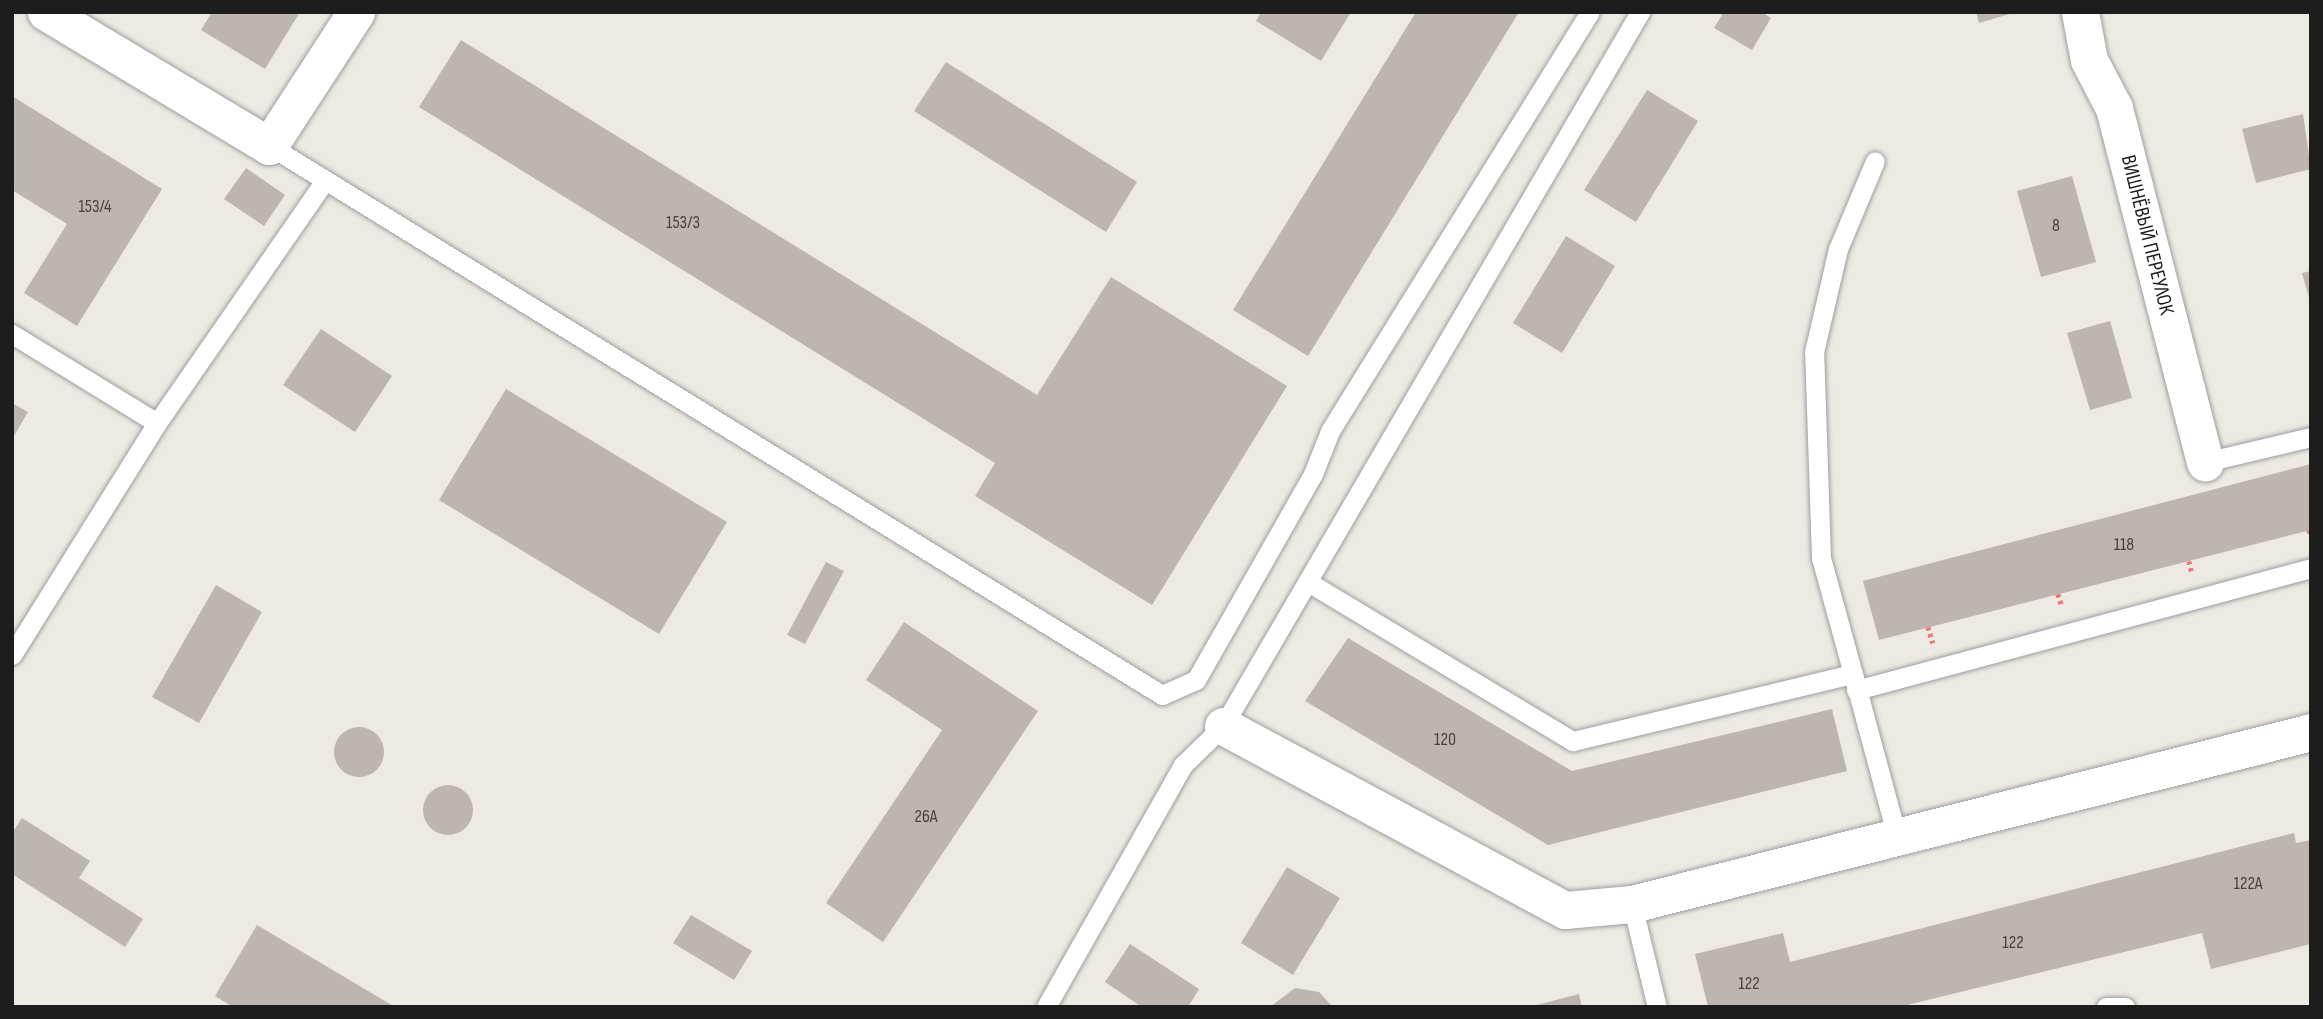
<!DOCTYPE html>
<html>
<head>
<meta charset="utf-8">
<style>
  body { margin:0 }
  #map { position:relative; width:2323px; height:1019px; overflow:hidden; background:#ede9e3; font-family:"Sofia Sans Condensed",sans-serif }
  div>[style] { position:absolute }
  .building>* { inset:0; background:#bdb5b0 }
  .round { border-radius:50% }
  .path>* { height:4.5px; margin-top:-2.25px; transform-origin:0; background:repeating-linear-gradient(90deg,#ec7d75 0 3.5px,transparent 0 7px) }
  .roads { filter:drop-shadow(0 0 2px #9e9e9e) drop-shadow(0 0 2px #9e9e9e) }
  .service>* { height:19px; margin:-9.5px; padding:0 9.5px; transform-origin:9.5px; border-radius:9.5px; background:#fff }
  .minor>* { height:37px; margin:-18.5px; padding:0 18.5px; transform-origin:18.5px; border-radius:18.5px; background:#fff }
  span { translate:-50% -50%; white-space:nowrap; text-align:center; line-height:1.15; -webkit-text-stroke:5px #fff; paint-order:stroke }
  .number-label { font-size:18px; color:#454342 }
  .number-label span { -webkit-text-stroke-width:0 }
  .street-label { font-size:21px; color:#1d1d1d }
  .frame { position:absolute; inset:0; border:14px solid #1d1d1d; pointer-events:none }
</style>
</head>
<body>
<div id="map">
  <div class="building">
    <div style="clip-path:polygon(212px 12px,300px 12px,265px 69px,201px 30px)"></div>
    <div style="clip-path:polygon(1261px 12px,1351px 12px,1321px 61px,1256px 21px)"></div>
    <div style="clip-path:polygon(1416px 12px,1519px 12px,1308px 356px,1233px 310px)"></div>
    <div style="clip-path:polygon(1718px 12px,1762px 12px,1771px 18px,1752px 50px,1714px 28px,1722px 15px)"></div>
    <div style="clip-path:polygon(1976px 12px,2013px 12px,2013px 13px,1979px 23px)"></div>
    <div style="clip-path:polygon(461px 40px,1037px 395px,1111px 277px,1287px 386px,1152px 605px,975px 496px,995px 463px,419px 107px)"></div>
    <div style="clip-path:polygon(946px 62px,1137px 182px,1106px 232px,914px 111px)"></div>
    <div style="clip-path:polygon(1647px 90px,1698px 121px,1636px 222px,1584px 190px)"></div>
    <div style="clip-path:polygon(12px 96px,162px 189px,77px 326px,24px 293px,67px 224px,12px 190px)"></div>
    <div style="clip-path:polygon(2303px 114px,2311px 169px,2256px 183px,2242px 129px)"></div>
    <div style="clip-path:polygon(246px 168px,285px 195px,264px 226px,224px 199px)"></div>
    <div style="clip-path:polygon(2072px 176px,2096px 262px,2041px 277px,2017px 191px)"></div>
    <div style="clip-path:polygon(1566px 236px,1615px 266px,1562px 353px,1513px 323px)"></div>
    <div style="clip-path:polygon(2311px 271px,2311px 301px,2310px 301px,2302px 273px)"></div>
    <div style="clip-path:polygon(2110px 321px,2132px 398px,2090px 410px,2067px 333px)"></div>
    <div style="clip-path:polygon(321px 329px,392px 376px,355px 432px,283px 385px)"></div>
    <div style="clip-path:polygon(506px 389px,727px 522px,659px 634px,439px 500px)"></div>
    <div style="clip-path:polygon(12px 403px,28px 412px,12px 439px)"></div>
    <div style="clip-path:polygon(2311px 464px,2311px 530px,1879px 640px,1863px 581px)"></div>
    <div style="clip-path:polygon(826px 562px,844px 571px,805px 644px,787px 635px)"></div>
    <div style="clip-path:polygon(216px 585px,262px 612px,199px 723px,152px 697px)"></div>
    <div style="clip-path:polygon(904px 622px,1038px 711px,883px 942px,826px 903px,942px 730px,866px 680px)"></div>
    <div style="clip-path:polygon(1348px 638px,1572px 771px,1832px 709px,1847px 771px,1548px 845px,1305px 701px)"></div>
    <div class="round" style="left:334px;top:727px;width:50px;height:50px"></div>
    <div class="round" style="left:423px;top:785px;width:50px;height:50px"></div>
    <div style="clip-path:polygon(22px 818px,90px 861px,79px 878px,143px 919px,125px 947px,12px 874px,12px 833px)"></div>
    <div style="clip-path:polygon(2294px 833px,2296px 843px,2311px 840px,2311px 944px,2211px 969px,2202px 933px,1899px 1007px,1708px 1007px,1695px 954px,1783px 933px,1790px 962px)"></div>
    <div style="clip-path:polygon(1287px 867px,1340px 898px,1293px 975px,1241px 943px)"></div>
    <div style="clip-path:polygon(691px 915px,752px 951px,734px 980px,673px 943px)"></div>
    <div style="clip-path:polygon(257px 925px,395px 1007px,233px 1007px,215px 996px)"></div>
    <div style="clip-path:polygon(1130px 944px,1199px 989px,1188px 1007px,1142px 1007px,1105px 982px)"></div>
    <div style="clip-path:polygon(1295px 988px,1319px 992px,1333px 1007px,1270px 1007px)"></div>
    <div style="clip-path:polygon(1579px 994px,1582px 1007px,1533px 1007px,1533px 1006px)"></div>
  </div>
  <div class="path">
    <div style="left:2309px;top:530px;width:6px;rotate:72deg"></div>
    <div style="left:2189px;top:561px;width:12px;rotate:76deg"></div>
    <div style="left:2058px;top:594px;width:13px;rotate:72deg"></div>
    <div style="left:1928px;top:627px;width:17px;rotate:73deg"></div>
  </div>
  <div class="roads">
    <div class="service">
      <div style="left:270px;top:146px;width:1047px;rotate:31.61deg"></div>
      <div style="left:1162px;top:695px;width:37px;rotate:-24deg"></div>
      <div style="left:1196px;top:680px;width:237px;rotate:-60.4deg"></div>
      <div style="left:1313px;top:474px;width:46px;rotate:-68.4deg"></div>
      <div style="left:1330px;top:431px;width:493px;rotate:-58.2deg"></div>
      <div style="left:12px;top:334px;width:170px;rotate:31.5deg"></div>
      <div style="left:2205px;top:462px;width:109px;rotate:-13.3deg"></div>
      <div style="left:1308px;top:582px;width:309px;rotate:31deg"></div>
      <div style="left:1573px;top:741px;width:288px;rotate:-13.5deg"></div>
      <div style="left:1853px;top:674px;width:169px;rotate:74.9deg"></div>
      <div style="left:12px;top:655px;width:274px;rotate:-58deg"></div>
      <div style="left:157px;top:423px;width:292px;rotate:-55.3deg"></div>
      <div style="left:1853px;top:674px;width:120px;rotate:-105.4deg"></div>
      <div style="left:1821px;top:558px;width:206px;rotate:-91.9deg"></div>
      <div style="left:1814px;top:352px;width:106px;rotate:-76.9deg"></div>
      <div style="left:1838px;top:249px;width:95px;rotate:-67.2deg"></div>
      <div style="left:1856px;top:690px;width:471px;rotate:-15deg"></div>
      <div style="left:1632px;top:904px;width:106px;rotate:76.4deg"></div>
      <div style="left:1046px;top:1007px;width:278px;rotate:-60.5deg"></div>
      <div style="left:1183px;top:765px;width:56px;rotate:-44.3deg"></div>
      <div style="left:1223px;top:726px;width:827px;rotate:-59.71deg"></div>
      <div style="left:2106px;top:1007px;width:19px"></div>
    </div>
    <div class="minor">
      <div style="left:46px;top:12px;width:260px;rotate:31deg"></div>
      <div style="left:269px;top:146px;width:160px;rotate:-57deg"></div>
      <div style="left:2080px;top:12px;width:49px;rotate:79.4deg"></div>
      <div style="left:2089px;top:60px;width:54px;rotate:62.5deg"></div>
      <div style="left:2114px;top:108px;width:366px;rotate:75.6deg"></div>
      <div style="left:1223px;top:726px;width:388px;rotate:28.3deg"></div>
      <div style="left:1565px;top:910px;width:67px;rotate:-5.1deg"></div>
      <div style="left:1632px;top:904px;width:700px;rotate:-14.21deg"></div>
    </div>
  </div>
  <div class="number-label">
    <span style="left:95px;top:207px">153/4</span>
    <span style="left:683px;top:223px">153/3</span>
    <span style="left:2056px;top:226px">8</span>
    <span style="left:2124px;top:545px">118</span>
    <span style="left:1445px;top:740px">120</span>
    <span style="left:926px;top:817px">26А</span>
    <span style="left:2248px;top:884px">122А</span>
    <span style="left:2013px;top:943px">122</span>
    <span style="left:1749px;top:984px">122</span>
  </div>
  <div class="street-label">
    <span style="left:2147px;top:235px;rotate:76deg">ВИШНЁВЫЙ ПЕРЕУЛОК</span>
  </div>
  <div class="frame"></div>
</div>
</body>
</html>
